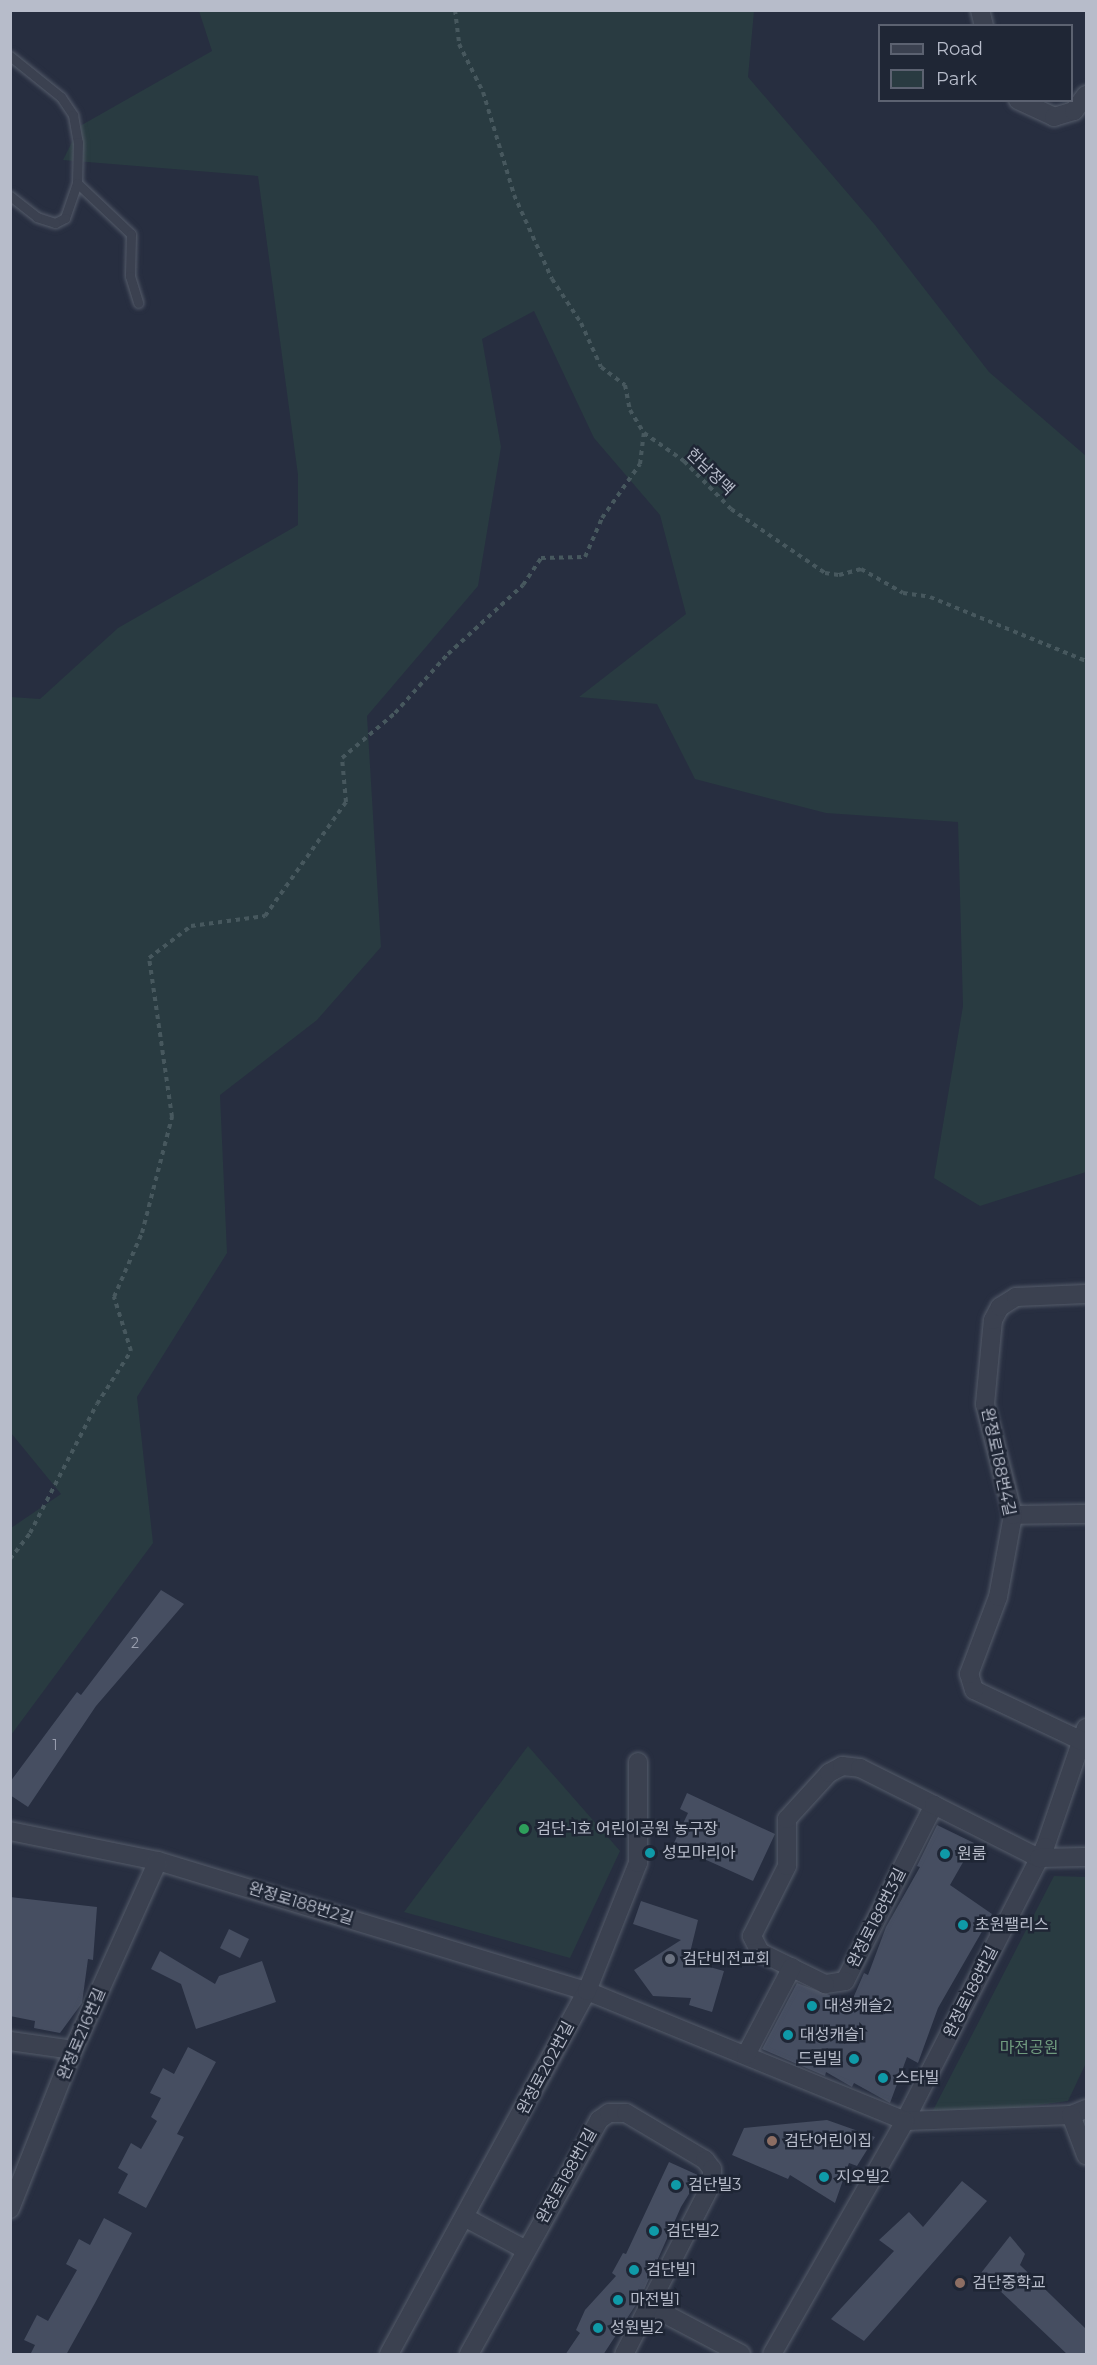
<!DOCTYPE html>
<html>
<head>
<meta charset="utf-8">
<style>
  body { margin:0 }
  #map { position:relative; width:1097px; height:2365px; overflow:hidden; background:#272e40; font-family:Montserrat,"Noto Sans KR",sans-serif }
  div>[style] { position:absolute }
  .green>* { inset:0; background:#293b41 }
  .building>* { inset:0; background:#464e61 }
  .path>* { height:4px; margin-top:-2px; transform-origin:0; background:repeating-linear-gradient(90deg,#47585e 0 4.5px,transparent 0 9px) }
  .roads { filter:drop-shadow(0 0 2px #555c6a) drop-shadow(0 0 2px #555c6a) }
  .service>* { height:9px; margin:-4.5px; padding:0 4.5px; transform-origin:4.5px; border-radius:4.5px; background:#3b4150 }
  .minor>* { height:18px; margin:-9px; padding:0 9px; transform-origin:9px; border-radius:9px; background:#3b4150 }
  .dots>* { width:16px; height:16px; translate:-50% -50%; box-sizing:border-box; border:3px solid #1f2635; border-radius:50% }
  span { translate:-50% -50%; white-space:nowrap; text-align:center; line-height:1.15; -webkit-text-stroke:5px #1f2635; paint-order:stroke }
  .number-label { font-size:14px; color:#9ba0b0 }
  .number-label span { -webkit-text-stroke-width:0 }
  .street-label { font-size:16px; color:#b7bcca }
  .poi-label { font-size:16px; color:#b7bcca }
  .left { translate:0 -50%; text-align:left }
  .right { translate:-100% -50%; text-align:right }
  .park-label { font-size:16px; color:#6f9a7e }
  .frame { position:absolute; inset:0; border:12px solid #b7bcca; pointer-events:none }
  .legend { position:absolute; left:878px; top:24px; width:195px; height:78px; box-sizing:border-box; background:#1f2635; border:2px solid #5c6271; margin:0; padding:8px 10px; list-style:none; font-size:18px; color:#b7bcca }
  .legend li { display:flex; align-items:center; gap:12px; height:30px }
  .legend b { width:30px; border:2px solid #5c6271 }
</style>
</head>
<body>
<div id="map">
  <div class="green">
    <div style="clip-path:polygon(199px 11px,754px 11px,748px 77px,875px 225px,989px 372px,1086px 456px,1086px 1172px,980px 1206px,934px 1178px,963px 1006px,958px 822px,826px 813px,695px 779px,657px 704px,579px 697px,686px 614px,660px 515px,594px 438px,534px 311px,482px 339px,501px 447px,478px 586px,367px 716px,381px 947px,317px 1020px,220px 1095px,227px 1253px,137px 1397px,153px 1543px,11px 1735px,11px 1528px,61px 1494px,11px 1433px,11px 697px,40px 699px,118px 628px,298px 525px,298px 475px,258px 176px,63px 160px,80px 126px,212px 51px)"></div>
    <div style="clip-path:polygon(528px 1746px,620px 1851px,570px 1958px,404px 1912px)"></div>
    <div style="clip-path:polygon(1054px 1876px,1086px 1877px,1086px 2063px,1068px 2101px,928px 2120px)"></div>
  </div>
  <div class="building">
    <div style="clip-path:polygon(161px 1590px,184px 1604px,96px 1706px,28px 1807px,10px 1795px,10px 1782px,77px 1692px,81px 1695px)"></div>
    <div style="clip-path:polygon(687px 1793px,775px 1834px,753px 1881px,673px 1845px,688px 1813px,680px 1809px)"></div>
    <div style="clip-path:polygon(937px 1825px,974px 1843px,950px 1885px,992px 1914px,938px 2008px,918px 2063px,907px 2057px,890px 2103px,854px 2083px,852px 2087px,826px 2072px,825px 2076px,762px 2049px,797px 1983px,851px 2003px,864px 1973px,868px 1975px,886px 1927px,920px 1867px,917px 1866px)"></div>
    <div style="clip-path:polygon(10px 1897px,97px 1907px,93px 1960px,88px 1959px,82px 2003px,60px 2033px,34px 2028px,35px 2021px,10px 2016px)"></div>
    <div style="clip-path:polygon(641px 1901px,698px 1920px,688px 1961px,724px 1971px,712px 2012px,689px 2005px,691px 1998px,653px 1996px,634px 1970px,681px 1940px,633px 1924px)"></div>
    <div style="clip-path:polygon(229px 1929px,249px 1939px,240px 1958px,220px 1948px)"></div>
    <div style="clip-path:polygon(160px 1951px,215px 1984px,219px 1976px,262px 1961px,276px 2002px,196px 2029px,181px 1984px,151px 1969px)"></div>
    <div style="clip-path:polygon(188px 2047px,216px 2062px,177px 2134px,184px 2137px,146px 2208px,118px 2193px,128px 2174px,118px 2168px,131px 2143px,141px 2149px,157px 2121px,151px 2117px,161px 2098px,150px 2093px,163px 2068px,174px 2074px)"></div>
    <div style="clip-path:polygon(827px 2120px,875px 2137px,857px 2166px,849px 2163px,835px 2203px,790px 2175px,788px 2179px,732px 2155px,744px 2128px)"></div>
    <div style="clip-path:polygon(669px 2162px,700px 2176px,681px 2207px,641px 2297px,603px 2355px,565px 2355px,580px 2333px,576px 2330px,585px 2310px,616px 2276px,612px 2273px,623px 2253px,626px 2254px)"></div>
    <div style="clip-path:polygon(962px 2181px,987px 2201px,864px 2341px,831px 2319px,894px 2251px,879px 2240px,909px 2212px,923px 2227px)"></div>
    <div style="clip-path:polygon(104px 2218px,132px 2233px,95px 2303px,66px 2355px,30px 2355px,35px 2345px,24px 2340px,37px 2315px,48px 2321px,77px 2270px,66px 2264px,79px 2239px,90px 2245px)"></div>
    <div style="clip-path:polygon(1010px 2236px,1025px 2254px,1020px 2265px,1086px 2329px,1086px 2355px,1068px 2355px,981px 2273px)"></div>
  </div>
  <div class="path">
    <div style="left:455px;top:10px;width:34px;rotate:83deg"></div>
    <div style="left:459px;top:44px;width:54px;rotate:63.4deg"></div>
    <div style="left:483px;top:92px;width:108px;rotate:73.2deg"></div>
    <div style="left:514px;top:195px;width:92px;rotate:65.7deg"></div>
    <div style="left:552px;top:279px;width:53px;rotate:56.6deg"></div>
    <div style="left:581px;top:323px;width:48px;rotate:65.6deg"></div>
    <div style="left:601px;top:367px;width:30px;rotate:37deg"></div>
    <div style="left:625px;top:385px;width:25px;rotate:79deg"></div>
    <div style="left:630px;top:410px;width:27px;rotate:59deg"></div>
    <div style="left:644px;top:433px;width:49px;rotate:35deg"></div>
    <div style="left:684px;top:461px;width:67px;rotate:45.6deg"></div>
    <div style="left:731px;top:509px;width:114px;rotate:34.2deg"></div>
    <div style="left:825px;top:573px;width:14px;rotate:8deg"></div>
    <div style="left:839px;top:575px;width:23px;rotate:-15deg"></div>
    <div style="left:861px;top:569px;width:48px;rotate:29.7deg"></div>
    <div style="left:903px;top:593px;width:27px;rotate:8deg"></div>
    <div style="left:930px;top:597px;width:169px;rotate:22.3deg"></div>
    <div style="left:10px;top:1559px;width:33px;rotate:-52deg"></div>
    <div style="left:30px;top:1533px;width:145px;rotate:-62.6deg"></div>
    <div style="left:97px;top:1404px;width:63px;rotate:-57.3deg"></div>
    <div style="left:131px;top:1351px;width:57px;rotate:-107.5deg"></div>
    <div style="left:114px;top:1297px;width:70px;rotate:-66.4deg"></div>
    <div style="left:142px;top:1233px;width:120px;rotate:-75.5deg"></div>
    <div style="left:172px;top:1117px;width:161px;rotate:-98.2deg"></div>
    <div style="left:149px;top:958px;width:53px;rotate:-37.3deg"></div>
    <div style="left:191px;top:926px;width:75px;rotate:-7.7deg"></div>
    <div style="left:265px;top:916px;width:140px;rotate:-54.6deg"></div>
    <div style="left:346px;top:802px;width:44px;rotate:-95.2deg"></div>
    <div style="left:342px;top:758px;width:70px;rotate:-40.3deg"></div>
    <div style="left:395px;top:713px;width:79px;rotate:-48.1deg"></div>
    <div style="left:448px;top:654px;width:102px;rotate:-42.6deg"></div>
    <div style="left:523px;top:585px;width:32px;rotate:-56deg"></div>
    <div style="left:541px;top:558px;width:44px;rotate:-1.3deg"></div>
    <div style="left:585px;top:557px;width:43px;rotate:-66.4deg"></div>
    <div style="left:602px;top:518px;width:66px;rotate:-54.9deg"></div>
    <div style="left:640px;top:464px;width:31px;rotate:-83deg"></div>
  </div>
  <div class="roads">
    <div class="service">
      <div style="left:10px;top:56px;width:65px;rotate:38.8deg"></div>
      <div style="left:61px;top:97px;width:22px;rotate:56deg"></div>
      <div style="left:73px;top:115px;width:27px;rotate:80deg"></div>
      <div style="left:78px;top:142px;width:41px;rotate:91.4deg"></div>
      <div style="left:77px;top:183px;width:37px;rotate:109deg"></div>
      <div style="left:65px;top:218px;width:11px;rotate:153deg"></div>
      <div style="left:55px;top:223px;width:19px;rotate:-162deg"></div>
      <div style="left:37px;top:217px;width:34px;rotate:-142deg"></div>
      <div style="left:77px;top:183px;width:74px;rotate:43.4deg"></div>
      <div style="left:131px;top:234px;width:42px;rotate:91.4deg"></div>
      <div style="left:130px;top:276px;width:28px;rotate:73deg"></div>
    </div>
    <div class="minor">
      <div style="left:980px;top:10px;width:16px;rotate:76deg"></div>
      <div style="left:1018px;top:100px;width:40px;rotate:25deg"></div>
      <div style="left:1054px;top:117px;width:21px;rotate:-17deg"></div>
      <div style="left:1074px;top:111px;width:20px;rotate:-53deg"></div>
      <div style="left:1013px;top:1515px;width:73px;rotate:-0.8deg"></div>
      <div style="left:1086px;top:1728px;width:126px;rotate:109deg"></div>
      <div style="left:1045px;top:1847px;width:308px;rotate:117.1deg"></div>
      <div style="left:905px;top:2121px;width:166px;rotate:-2.1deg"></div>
      <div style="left:1071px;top:2115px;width:16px;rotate:-22deg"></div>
      <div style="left:1082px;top:1741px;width:119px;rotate:-154.7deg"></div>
      <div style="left:974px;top:1690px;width:17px;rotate:-107deg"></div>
      <div style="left:969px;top:1674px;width:82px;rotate:-69.4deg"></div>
      <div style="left:998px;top:1597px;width:83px;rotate:-79.6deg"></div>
      <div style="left:1013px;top:1515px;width:114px;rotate:-104.2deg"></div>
      <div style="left:985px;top:1404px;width:84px;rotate:-84.6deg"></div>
      <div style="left:993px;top:1320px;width:15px;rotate:-62deg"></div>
      <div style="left:1000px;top:1307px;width:19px;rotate:-32deg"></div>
      <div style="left:1016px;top:1297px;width:70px;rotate:-2.5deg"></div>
      <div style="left:934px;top:1805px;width:197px;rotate:116.8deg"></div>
      <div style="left:845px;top:1981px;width:20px;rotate:171deg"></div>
      <div style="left:825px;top:1984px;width:72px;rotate:-153.8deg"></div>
      <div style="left:760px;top:1952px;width:18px;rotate:-117deg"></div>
      <div style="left:752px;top:1936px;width:78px;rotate:-63.4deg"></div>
      <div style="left:787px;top:1866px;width:47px;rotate:-90deg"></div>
      <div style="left:787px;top:1819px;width:62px;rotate:-47.6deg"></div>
      <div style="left:829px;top:1773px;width:15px;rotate:-28deg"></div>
      <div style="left:842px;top:1766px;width:18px;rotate:6deg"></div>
      <div style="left:860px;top:1768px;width:83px;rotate:26.6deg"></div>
      <div style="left:934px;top:1805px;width:118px;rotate:26.8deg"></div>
      <div style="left:1039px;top:1858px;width:47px;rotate:-1.2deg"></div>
      <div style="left:10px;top:1831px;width:151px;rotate:11.5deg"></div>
      <div style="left:158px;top:1861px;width:448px;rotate:16.9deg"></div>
      <div style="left:587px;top:1991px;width:344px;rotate:22.2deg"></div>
      <div style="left:905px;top:2121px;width:268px;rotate:119.7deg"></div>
      <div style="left:10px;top:2041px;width:64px;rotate:8.1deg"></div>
      <div style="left:746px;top:2055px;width:99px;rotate:-62.4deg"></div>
      <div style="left:1071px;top:2115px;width:43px;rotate:69.4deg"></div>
      <div style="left:10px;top:2209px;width:171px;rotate:-68.4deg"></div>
      <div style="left:73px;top:2050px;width:207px;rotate:-65.8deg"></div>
      <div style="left:466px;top:2218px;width:68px;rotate:28.1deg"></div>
      <div style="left:650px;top:2306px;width:103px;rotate:27.8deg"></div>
      <div style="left:389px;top:2354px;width:413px;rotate:-61.4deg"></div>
      <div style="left:587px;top:1991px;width:138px;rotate:-68.3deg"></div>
      <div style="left:638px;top:1863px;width:101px;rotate:-90deg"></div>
      <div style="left:469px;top:2354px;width:268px;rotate:-60.9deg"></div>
      <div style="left:599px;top:2120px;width:12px;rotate:-35deg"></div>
      <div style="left:609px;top:2113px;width:17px"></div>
      <div style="left:626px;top:2113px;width:92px;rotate:30.7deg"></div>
      <div style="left:705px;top:2160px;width:11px;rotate:52deg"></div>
      <div style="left:712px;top:2169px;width:14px;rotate:90deg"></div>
      <div style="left:712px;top:2183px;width:192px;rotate:117.2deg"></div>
    </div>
  </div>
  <div class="dots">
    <div style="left:524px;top:1829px;background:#2e9e5b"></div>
    <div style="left:650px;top:1853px;background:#0f9aa8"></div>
    <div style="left:945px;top:1854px;background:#0f9aa8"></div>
    <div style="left:963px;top:1925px;background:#0f9aa8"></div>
    <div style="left:670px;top:1959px;background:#6b7280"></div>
    <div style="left:812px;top:2006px;background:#0f9aa8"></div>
    <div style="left:788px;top:2035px;background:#0f9aa8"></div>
    <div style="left:854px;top:2059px;background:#0f9aa8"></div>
    <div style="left:883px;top:2078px;background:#0f9aa8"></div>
    <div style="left:772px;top:2141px;background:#8d6e63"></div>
    <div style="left:824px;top:2177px;background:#0f9aa8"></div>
    <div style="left:676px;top:2185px;background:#0f9aa8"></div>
    <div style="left:654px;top:2231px;background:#0f9aa8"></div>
    <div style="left:634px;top:2270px;background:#0f9aa8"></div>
    <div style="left:960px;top:2283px;background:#8d6e63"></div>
    <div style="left:618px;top:2300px;background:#0f9aa8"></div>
    <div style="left:598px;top:2328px;background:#0f9aa8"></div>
  </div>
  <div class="number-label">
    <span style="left:135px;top:1643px">2</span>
    <span style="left:55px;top:1745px">1</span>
  </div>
  <div class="street-label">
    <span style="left:710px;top:472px;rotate:44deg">한남정맥</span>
    <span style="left:998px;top:1462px;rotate:78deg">완정로188번4길</span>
    <span style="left:301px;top:1904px;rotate:17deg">완정로188번2길</span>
    <span style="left:877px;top:1918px;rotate:-63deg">완정로188번3길</span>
    <span style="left:971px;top:1992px;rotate:-63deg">완정로188번길</span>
    <span style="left:82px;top:2034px;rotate:-67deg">완정로216번길</span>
    <span style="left:546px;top:2068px;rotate:-62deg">완정로202번길</span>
    <span style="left:567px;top:2176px;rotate:-61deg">완정로188번1길</span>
  </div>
  <div class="poi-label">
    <span class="left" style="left:536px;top:1829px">검단-1호 어린이공원 농구장</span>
    <span class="left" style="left:662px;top:1853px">성모마리아</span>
    <span class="left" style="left:957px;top:1854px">원룸</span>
    <span class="left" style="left:975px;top:1925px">초원팰리스</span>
    <span class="left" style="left:682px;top:1959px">검단비전교회</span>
    <span class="left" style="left:824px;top:2006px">대성캐슬2</span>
    <span class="left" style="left:800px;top:2035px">대성캐슬1</span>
    <span class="right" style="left:842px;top:2059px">드림빌</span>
    <span class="left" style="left:895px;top:2078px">스타빌</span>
    <span class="left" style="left:784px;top:2141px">검단어린이집</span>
    <span class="left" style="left:836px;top:2177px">지오빌2</span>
    <span class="left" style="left:688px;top:2185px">검단빌3</span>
    <span class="left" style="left:666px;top:2231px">검단빌2</span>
    <span class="left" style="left:646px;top:2270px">검단빌1</span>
    <span class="left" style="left:972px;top:2283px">검단중학교</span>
    <span class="left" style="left:630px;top:2300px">마전빌1</span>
    <span class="left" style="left:610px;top:2328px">성원빌2</span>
  </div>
  <div class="park-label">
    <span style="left:1029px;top:2048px">마전공원</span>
  </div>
  <div class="frame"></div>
  <ul class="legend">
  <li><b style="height:8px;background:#3b4150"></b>Road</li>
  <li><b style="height:16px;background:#293b41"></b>Park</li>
  </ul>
</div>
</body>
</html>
